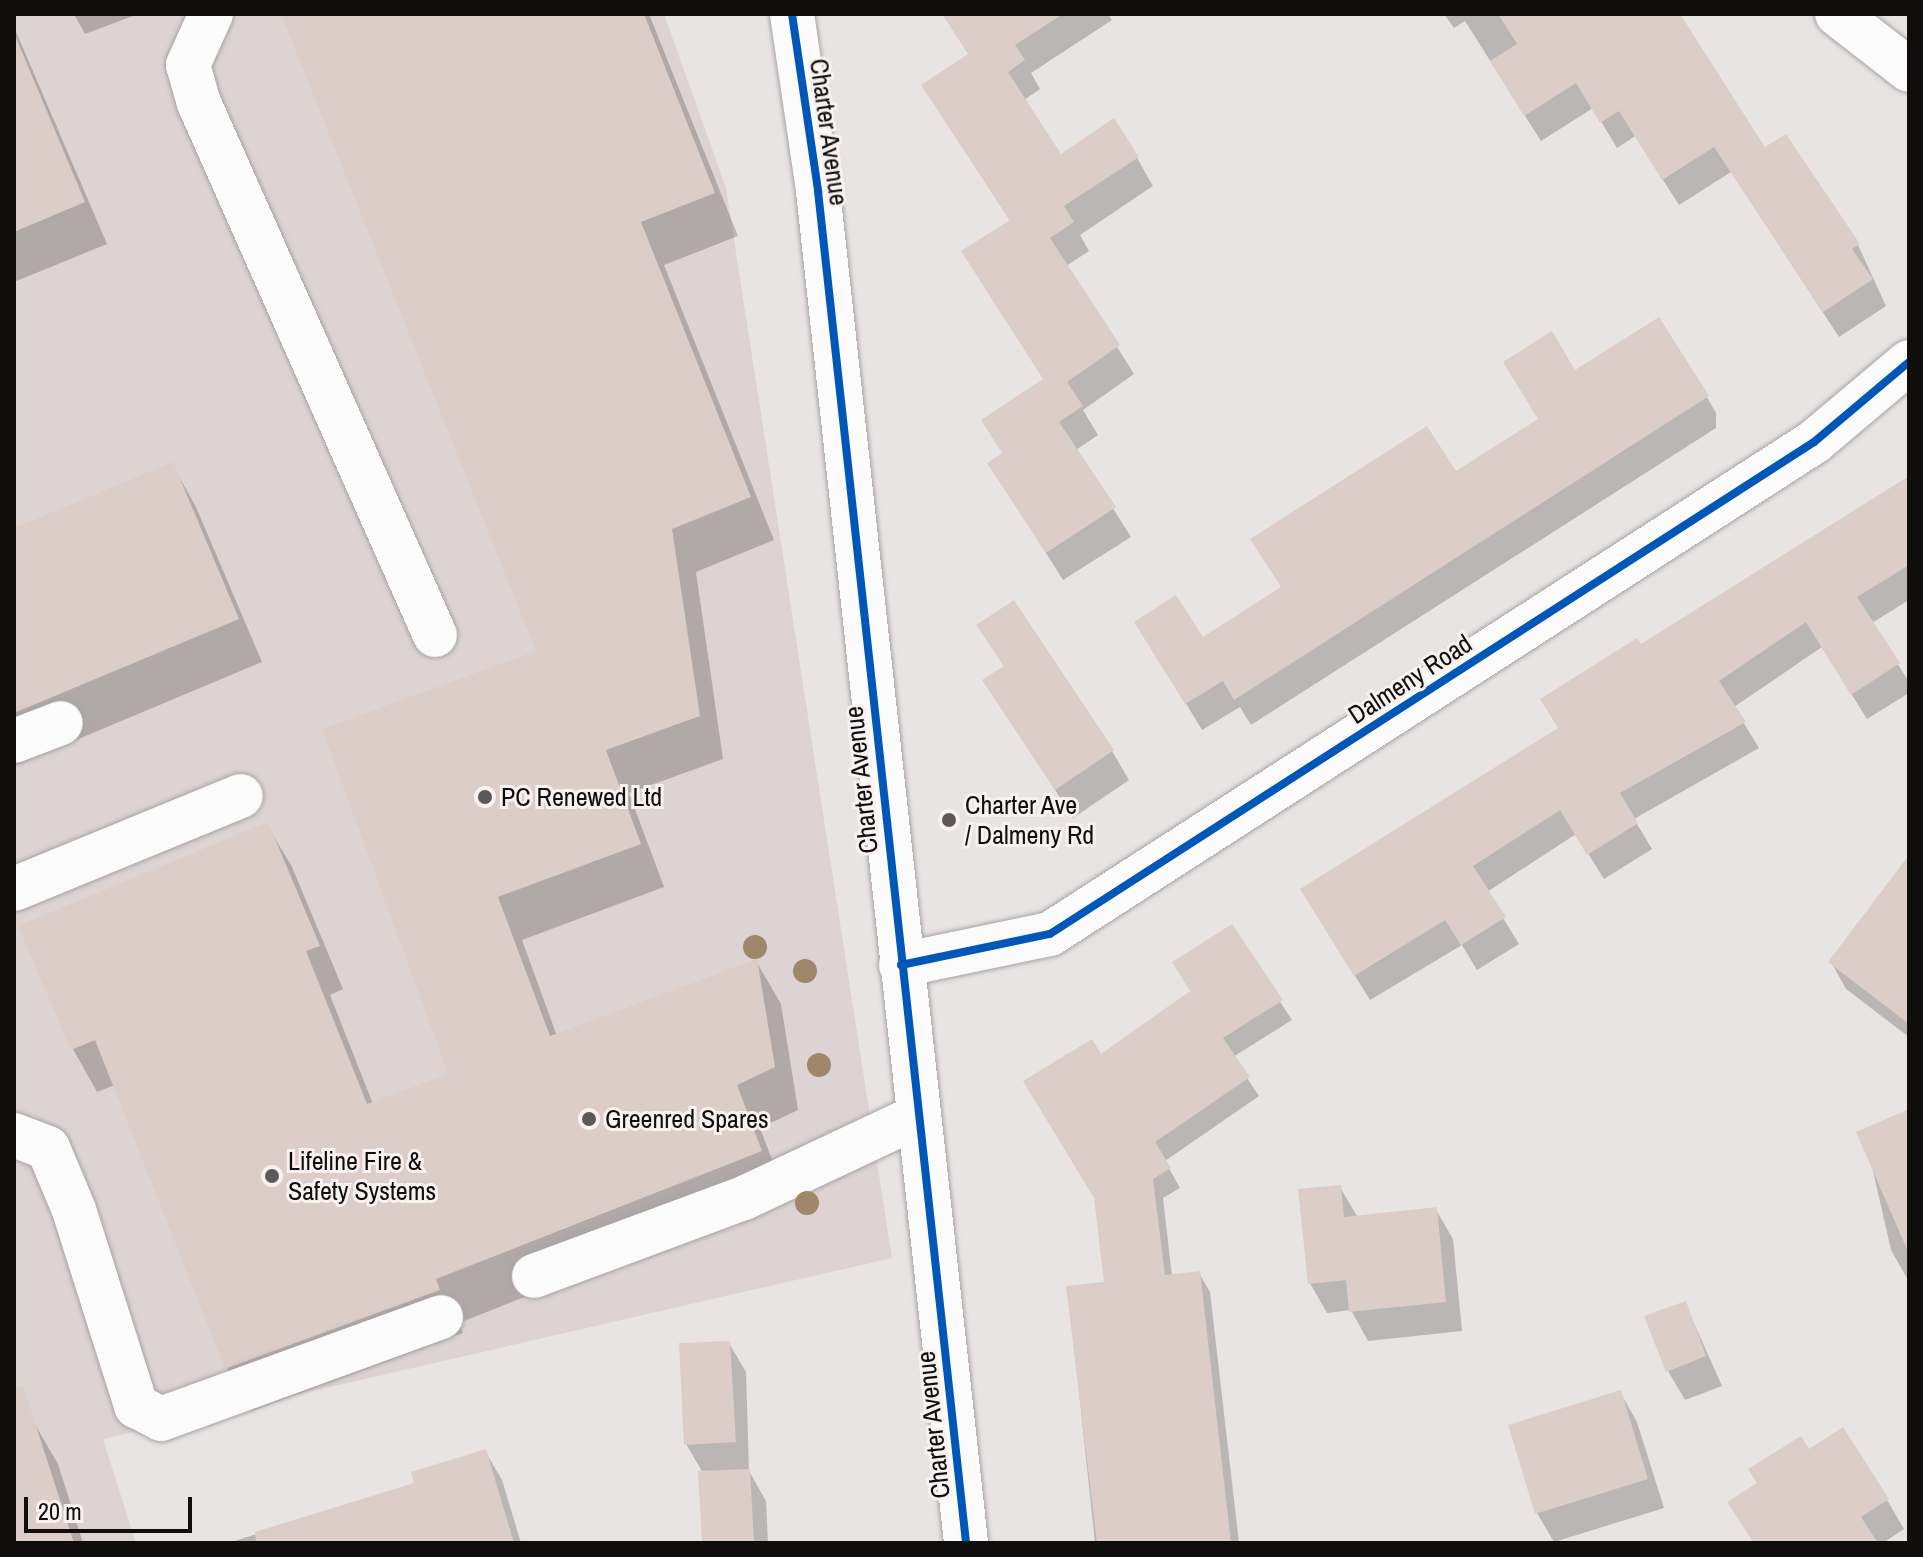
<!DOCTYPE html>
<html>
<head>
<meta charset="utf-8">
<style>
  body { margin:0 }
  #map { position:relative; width:1923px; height:1557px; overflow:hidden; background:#e9e4e4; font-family:"Archivo Narrow",sans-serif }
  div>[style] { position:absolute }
  .built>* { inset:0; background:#ded3d3 }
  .shadow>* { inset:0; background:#0003 }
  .building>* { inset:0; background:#dccdc8 }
  .roads { filter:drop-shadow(0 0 2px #a6a3a3) drop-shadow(0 0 2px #a6a3a3) }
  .minor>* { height:44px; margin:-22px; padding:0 22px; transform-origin:22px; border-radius:22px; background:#fcfbfb }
  .cycleway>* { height:8px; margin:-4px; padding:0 4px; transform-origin:4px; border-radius:4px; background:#0057b8 }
  .trees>* { width:24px; height:24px; margin:-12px; border-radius:50%; background:#9f8769 }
  .dots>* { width:22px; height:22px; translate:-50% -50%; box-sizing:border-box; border:4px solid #f9f0f0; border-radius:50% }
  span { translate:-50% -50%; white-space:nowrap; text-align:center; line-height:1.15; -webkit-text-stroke:6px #f9f0f0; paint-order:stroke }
  .street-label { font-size:26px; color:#100d0d }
  .poi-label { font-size:26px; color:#100d0d }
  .left { translate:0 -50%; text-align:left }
  .frame { position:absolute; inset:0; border:16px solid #100d0d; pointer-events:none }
  .scale { position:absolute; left:24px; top:1497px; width:168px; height:36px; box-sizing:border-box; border:4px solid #100d0d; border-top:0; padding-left:10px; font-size:24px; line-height:28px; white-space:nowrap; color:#100d0d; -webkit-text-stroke:6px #f9f0f0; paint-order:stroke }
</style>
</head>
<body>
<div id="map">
  <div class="built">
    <div style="clip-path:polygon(14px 14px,664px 14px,726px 188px,892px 1258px,103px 1439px,136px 1543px,14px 1543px)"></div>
  </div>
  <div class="shadow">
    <div style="clip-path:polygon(74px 14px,132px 14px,133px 16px,85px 34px)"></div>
    <div style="clip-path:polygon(289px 14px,649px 14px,738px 236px,664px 265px,774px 540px,696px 572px,723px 759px,629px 793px,664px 887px,522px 940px,557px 1036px,756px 961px,781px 1004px,798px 1110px,760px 1128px,785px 1194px,459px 1323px,463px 1333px,252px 1411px,227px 1368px,115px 1085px,97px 1092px,73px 1049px,21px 927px,267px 825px,292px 867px,343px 989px,330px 995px,373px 1104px,451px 1075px,538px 652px)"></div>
    <div style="clip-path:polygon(943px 14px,1108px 14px,1112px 20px,1031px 73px,1040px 89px,1024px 100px,1061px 157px,1137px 158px,1153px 186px,1080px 235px,1089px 251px,1066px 266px,1134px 374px,1083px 410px,1098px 435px,1076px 450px,1131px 537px,1063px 580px,989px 463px,1004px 454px,1044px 380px,1011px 222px,940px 113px,970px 55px)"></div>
    <div style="clip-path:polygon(1444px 14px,1611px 14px,1765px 150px,1858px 245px,1886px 306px,1839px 337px,1731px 172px,1679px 205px,1635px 136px,1617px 148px,1593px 108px,1541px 141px,1465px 21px,1454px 28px)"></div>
    <div style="clip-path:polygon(14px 27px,107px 244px,14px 282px)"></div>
    <div style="clip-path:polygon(1575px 373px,1700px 385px,1716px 413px,1716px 428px,1251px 725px,1240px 707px,1202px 730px,1153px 649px,1202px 640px,1540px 421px)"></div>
    <div style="clip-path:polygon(172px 464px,196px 507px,262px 662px,14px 766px,14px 530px)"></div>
    <div style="clip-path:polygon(1909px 507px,1909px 600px,1872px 623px,1909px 682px,1909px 693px,1867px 719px,1822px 647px,1734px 707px,1759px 748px,1634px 819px,1652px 849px,1604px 879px,1576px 834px,1487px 892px,1519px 944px,1477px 970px,1462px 945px,1370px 1000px,1318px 916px,1560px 729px,1640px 647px)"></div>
    <div style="clip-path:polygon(979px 626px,1112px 751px,1129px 780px,1073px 818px,985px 681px,1005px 668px)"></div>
    <div style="clip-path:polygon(1909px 876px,1909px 1037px,1846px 989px,1831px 962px)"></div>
    <div style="clip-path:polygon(1231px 927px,1292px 1020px,1233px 1057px,1259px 1096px,1165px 1161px,1180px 1188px,1163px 1198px,1172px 1276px,1199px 1273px,1210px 1292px,1239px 1543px,1095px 1543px,1068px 1288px,1106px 1283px,1101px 1057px,1192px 992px)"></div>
    <div style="clip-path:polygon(1909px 1111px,1909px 1279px,1908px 1280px,1891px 1250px,1871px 1162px)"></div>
    <div style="clip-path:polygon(1340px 1187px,1358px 1218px,1436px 1210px,1453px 1239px,1462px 1331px,1368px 1341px,1351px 1310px,1327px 1313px,1310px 1283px)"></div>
    <div style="clip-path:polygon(1685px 1303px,1722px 1386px,1685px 1400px,1668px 1371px)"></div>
    <div style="clip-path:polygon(729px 1343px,746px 1372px,749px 1471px,766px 1501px,768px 1543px,704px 1543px,703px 1473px,686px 1444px)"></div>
    <div style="clip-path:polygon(1620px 1392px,1637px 1422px,1664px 1508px,1554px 1542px,1537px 1513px)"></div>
    <div style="clip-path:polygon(33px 1421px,58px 1464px,83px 1543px,14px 1543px,14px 1427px)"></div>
    <div style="clip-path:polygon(485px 1451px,502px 1480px,521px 1543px,228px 1543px,416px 1484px)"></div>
    <div style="clip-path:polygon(1809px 1451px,1887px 1500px,1904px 1529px,1883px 1543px,1754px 1543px,1730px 1503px)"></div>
  </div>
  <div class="building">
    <div style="clip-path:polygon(281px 14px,644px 14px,715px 193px,641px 222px,751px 497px,672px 529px,700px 716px,606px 750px,641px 844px,498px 897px,550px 1036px,757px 959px,775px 1067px,737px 1085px,762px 1151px,436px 1279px,440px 1290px,225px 1369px,95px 1040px,71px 1050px,18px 926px,268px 822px,320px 946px,306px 951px,367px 1104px,448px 1074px,322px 729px,536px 651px)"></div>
    <div style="clip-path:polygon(942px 14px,1063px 14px,1015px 45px,1025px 60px,1008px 72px,1061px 154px,1114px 118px,1139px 157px,1064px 206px,1074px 222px,1050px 238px,1120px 345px,1067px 382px,1083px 406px,1059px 422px,1116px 507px,1046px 553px,987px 463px,1002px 453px,981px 420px,1043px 379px,961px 251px,1010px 220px,921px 85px,968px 54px)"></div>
    <div style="clip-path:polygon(1498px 14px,1680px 14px,1765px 147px,1786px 134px,1860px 244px,1852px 249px,1873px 279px,1823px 312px,1714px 147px,1662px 180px,1619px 111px,1600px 123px,1576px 83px,1524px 116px,1490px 61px,1517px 44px)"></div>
    <div style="clip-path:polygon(14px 33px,85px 202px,14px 232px)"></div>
    <div style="clip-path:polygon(1659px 317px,1709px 396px,1234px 700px,1223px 681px,1185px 704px,1134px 622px,1176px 595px,1203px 637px,1281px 587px,1250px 539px,1427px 426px,1456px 471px,1538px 419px,1503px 362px,1552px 331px,1575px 370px)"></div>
    <div style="clip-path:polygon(173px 462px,239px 619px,14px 713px,14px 528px)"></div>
    <div style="clip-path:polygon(1909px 476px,1909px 565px,1857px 597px,1900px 663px,1851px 695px,1806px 622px,1719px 681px,1746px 722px,1620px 793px,1638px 823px,1587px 855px,1560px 810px,1473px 866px,1506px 917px,1461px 945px,1445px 920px,1354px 976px,1300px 889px,1558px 728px,1540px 699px,1637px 638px,1641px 644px)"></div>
    <div style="clip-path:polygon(1014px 600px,1114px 750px,1055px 790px,982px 680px,1004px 666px,976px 625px)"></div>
    <div style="clip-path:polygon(1909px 855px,1909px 1024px,1828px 962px)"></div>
    <div style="clip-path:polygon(1232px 924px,1283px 1000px,1223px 1038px,1250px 1077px,1155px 1142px,1171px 1168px,1153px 1179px,1165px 1275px,1200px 1271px,1231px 1543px,1097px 1543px,1066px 1286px,1104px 1282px,1094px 1198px,1023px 1081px,1092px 1039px,1101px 1054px,1190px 991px,1172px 962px)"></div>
    <div style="clip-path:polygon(1909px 1109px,1909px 1254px,1856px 1132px)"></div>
    <div style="clip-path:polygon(1341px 1185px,1344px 1217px,1437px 1207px,1446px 1302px,1349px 1312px,1346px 1280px,1308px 1284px,1298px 1189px)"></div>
    <div style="clip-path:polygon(1686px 1301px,1706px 1356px,1666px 1372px,1644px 1316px)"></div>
    <div style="clip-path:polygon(730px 1341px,736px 1442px,684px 1445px,679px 1343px)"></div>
    <div style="clip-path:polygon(23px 1386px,74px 1543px,14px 1543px,14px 1387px)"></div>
    <div style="clip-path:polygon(1621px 1390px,1648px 1479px,1535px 1514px,1508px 1425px)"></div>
    <div style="clip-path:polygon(1843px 1427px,1889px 1499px,1861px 1517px,1878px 1543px,1754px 1543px,1727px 1502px,1757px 1483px,1748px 1469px,1801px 1436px,1809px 1449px)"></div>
    <div style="clip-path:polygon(486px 1449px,514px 1543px,256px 1543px,255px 1532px,414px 1483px,411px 1472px)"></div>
    <div style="clip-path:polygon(750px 1469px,754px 1543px,702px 1543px,698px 1471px)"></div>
  </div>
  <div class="roads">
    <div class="minor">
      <div style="left:211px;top:14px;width:56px;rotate:114.3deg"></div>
      <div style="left:188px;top:65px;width:40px;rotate:74deg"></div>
      <div style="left:199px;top:103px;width:582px;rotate:66.08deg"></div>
      <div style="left:792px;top:14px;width:179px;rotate:81.6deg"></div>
      <div style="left:818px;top:191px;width:1360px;rotate:83.75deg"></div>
      <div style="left:1837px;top:14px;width:91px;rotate:37.9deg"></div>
      <div style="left:14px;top:741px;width:50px;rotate:-21deg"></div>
      <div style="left:14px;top:889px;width:245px;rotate:-22.3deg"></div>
      <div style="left:901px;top:965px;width:152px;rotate:-11.8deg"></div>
      <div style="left:1050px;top:934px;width:909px;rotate:-32.78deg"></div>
      <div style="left:1814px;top:442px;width:124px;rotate:-40.1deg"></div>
      <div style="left:14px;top:1135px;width:36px;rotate:21deg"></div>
      <div style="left:48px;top:1148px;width:67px;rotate:67.2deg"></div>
      <div style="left:74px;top:1210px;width:206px;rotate:72.4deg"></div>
      <div style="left:136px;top:1406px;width:28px;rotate:27deg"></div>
      <div style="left:161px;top:1419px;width:298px;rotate:-20deg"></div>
      <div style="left:534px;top:1276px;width:224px;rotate:-20.4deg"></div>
      <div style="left:744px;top:1198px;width:192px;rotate:-25.2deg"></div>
    </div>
  </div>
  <div class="cycleway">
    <div style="left:792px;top:14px;width:179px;rotate:81.6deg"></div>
    <div style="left:818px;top:191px;width:1360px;rotate:83.75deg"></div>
    <div style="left:901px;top:965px;width:152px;rotate:-11.8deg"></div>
    <div style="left:1050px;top:934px;width:909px;rotate:-32.78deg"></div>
    <div style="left:1814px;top:442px;width:124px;rotate:-40.1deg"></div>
  </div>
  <div class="trees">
    <div style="left:755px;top:947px"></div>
    <div style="left:805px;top:971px"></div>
    <div style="left:819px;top:1065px"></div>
    <div style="left:807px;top:1203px"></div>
  </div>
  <div class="dots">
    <div style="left:485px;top:797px;background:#5c5858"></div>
    <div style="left:949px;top:820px;background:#5c5858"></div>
    <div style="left:589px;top:1119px;background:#5c5858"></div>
    <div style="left:272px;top:1176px;background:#5c5858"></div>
  </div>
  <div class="street-label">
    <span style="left:829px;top:132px;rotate:82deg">Charter Avenue</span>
    <span style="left:1410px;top:679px;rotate:-33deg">Dalmeny Road</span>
    <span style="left:861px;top:780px;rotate:-96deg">Charter Avenue</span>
    <span style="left:933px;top:1425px;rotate:-96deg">Charter Avenue</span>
  </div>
  <div class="poi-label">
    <span class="left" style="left:501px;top:797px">PC Renewed Ltd</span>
    <span class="left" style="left:965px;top:820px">Charter Ave<br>/ Dalmeny Rd</span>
    <span class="left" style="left:605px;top:1119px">Greenred Spares</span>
    <span class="left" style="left:288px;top:1176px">Lifeline Fire &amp;<br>Safety Systems</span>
  </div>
  <div class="frame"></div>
  <div class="scale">20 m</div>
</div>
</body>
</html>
